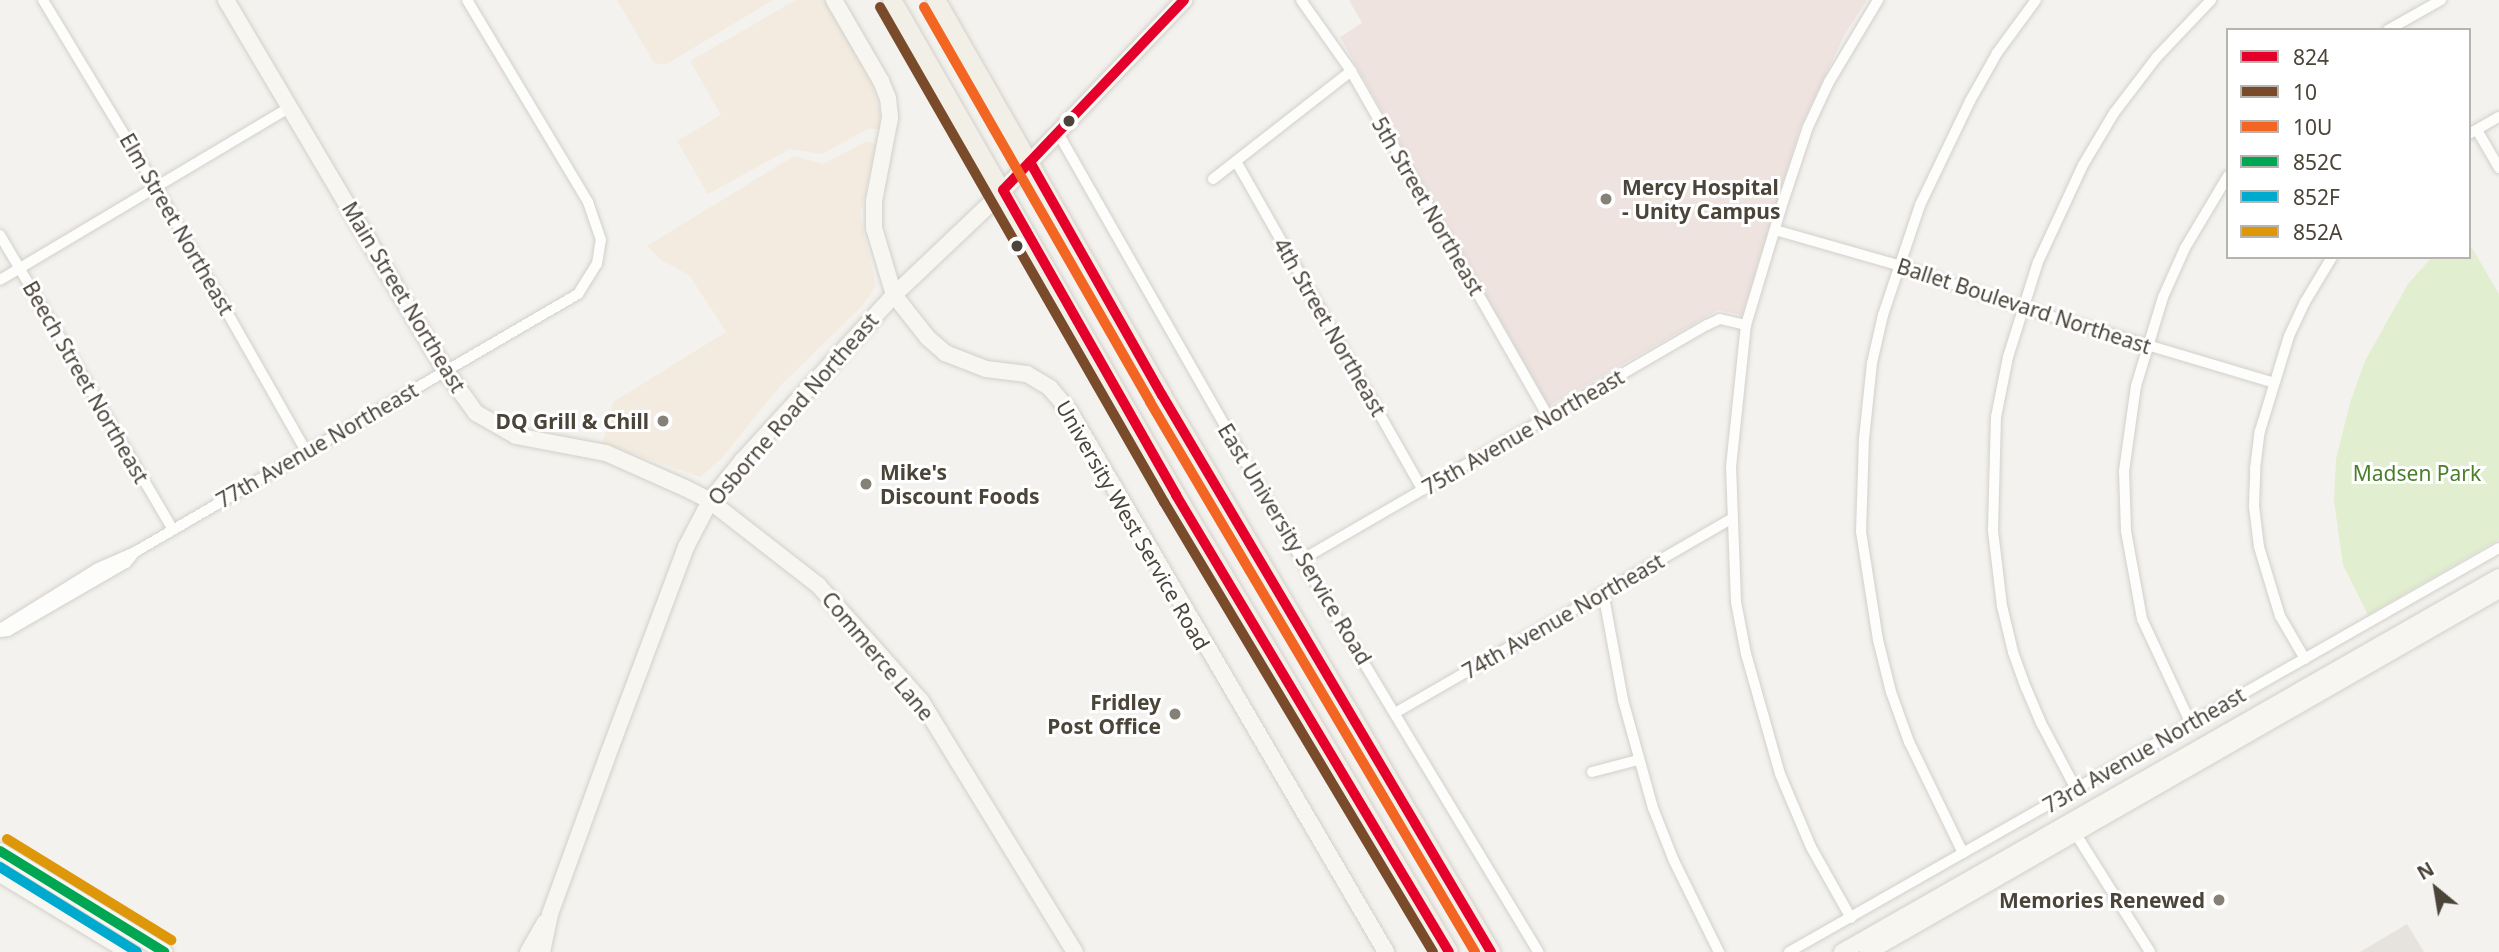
<!DOCTYPE html>
<html>
<head>
<meta charset="utf-8">
<style>
  body { margin:0 }
  #map { position:relative; width:2499px; height:952px; overflow:hidden; background:#f4f2ee; font-family:"Noto Sans",sans-serif }
  div>[style] { position:absolute }
  .commercial>* { inset:0; background:#f3ebdf }
  .industrial>* { inset:0; background:#e6e2de }
  .medical>* { inset:0; background:#eee3df }
  .green>* { inset:0; background:#e1eecf }
  .roads { filter:drop-shadow(0 0 2px #d2d0cb) drop-shadow(0 0 2px #d2d0cb) }
  .street>* { height:10px; margin:-5px; padding:0 5px; transform-origin:5px; border-radius:5px; background:#fdfdfc }
  .secondary>* { height:16px; margin:-8px; padding:0 8px; transform-origin:8px; border-radius:8px; background:#f7f6f1 }
  .primary>* { height:18px; margin:-9px; padding:0 9px; transform-origin:9px; border-radius:9px; background:#f2efe6 }
  .bus-1>* { height:10px; margin:-5px; padding:0 5px; transform-origin:5px; border-radius:5px; background:#e4002b }
  .bus-2>* { height:10px; margin:-5px; padding:0 5px; transform-origin:5px; border-radius:5px; background:#7a4b2a }
  .bus-3>* { height:10px; margin:-5px; padding:0 5px; transform-origin:5px; border-radius:5px; background:#f26522 }
  .bus-4>* { height:10px; margin:-5px; padding:0 5px; transform-origin:5px; border-radius:5px; background:#00a651 }
  .bus-5>* { height:10px; margin:-5px; padding:0 5px; transform-origin:5px; border-radius:5px; background:#00a9ce }
  .bus-6>* { height:10px; margin:-5px; padding:0 5px; transform-origin:5px; border-radius:5px; background:#dd9709 }
  .dots>* { width:19px; height:19px; translate:-50% -50%; box-sizing:border-box; border:4px solid #fff; border-radius:50% }
  span { translate:-50% -50%; white-space:nowrap; text-align:center; line-height:1.15; -webkit-text-stroke:6px #fff; paint-order:stroke }
  .poi-label { font-size:21px; color:#4b4439; font-weight:700 }
  .left { translate:0 -50%; text-align:left }
  .right { translate:-100% -50%; text-align:right }
  .street-label { font-size:21px; color:#4b4439 }
  .park-label { font-size:21px; color:#4a7f2a }
  .legend { position:absolute; left:2226px; top:28px; width:245px; height:231px; box-sizing:border-box; background:#fff; border:2px solid #b7b4b0; margin:0; padding:9px 12px; list-style:none; font-size:21px; color:#4b4439 }
  .legend li { display:flex; align-items:center; gap:14px; height:35px }
  .legend b { width:35px; border:2px solid #b7b4b0 }
  .north { position:absolute; left:2401px; top:854px; width:70px; height:70px; -webkit-text-stroke:5px #fff; paint-order:stroke; rotate:330deg; font-size:19px; font-weight:700; line-height:28px; text-align:center; color:#4b4439 }
  .north::after { content:''; display:block; margin:auto; width:24px; height:32px; background:#4b4439; clip-path:polygon(50% 0,100% 100%,50% 72%,0 100%) }
</style>
</head>
<body>
<div id="map">
  <div class="commercial">
    <div style="clip-path:polygon(617px 0,773px 0,665px 65px,654px 63px)"></div>
    <div style="clip-path:polygon(796px 0,824px 0,870px 80px,880px 112px,880px 129px,868px 129px,822px 154px,790px 149px,708px 194px,677px 141px,721px 115px,690px 61px)"></div>
    <div style="clip-path:polygon(867px 141px,876px 144px,860px 215px,876px 286px,862px 306px,780px 386px,722px 458px,700px 477px,603px 443px,613px 402px,726px 332px,690px 276px,660px 259px,647px 246px,794px 156px,823px 164px)"></div>
  </div>
  <div class="industrial">
    <div style="clip-path:polygon(2407px 924px,2424px 952px,2360px 952px)"></div>
  </div>
  <div class="medical">
    <div style="clip-path:polygon(1349px 0,1867px 0,1845px 34px,1800px 128px,1742px 315px,1718px 310px,1549px 406px,1340px 37px,1362px 23px)"></div>
  </div>
  <div class="green">
    <div style="clip-path:polygon(2469px 243px,2499px 294px,2499px 539px,2368px 615px,2343px 565px,2334px 501px,2336px 459px,2350px 403px,2365px 361px,2408px 284px,2432px 257px,2469px 257px)"></div>
  </div>
  <div class="roads">
    <div class="street">
      <div style="left:43px;top:0;width:218px;rotate:58.9deg"></div>
      <div style="left:156px;top:187px;width:304px;rotate:60.4deg"></div>
      <div style="left:1301px;top:0;width:87px;rotate:54.8deg"></div>
      <div style="left:1351px;top:71px;width:397px;rotate:60.3deg"></div>
      <div style="left:2388px;top:30px;width:61px;rotate:-29.5deg"></div>
      <div style="left:2477px;top:130px;width:44px;rotate:59.9deg"></div>
      <div style="left:1058px;top:133px;width:471px;rotate:60.3deg"></div>
      <div style="left:1291px;top:542px;width:479px;rotate:58.9deg"></div>
      <div style="left:2469px;top:134px;width:34px;rotate:-30deg"></div>
      <div style="left:1237px;top:163px;width:376px;rotate:60.4deg"></div>
      <div style="left:1213px;top:179px;width:175px;rotate:-38deg"></div>
      <div style="left:1775px;top:230px;width:128px;rotate:15.9deg"></div>
      <div style="left:1898px;top:265px;width:132px;rotate:19deg"></div>
      <div style="left:2023px;top:308px;width:262px;rotate:16.6deg"></div>
      <div style="left:0;top:235px;width:340px;rotate:59.6deg"></div>
      <div style="left:0;top:280px;width:338px;rotate:-30.8deg"></div>
      <div style="left:1303px;top:559px;width:467px;rotate:-30.1deg"></div>
      <div style="left:1707px;top:325px;width:14px;rotate:-25deg"></div>
      <div style="left:1720px;top:319px;width:27px;rotate:13deg"></div>
      <div style="left:1603px;top:592px;width:110px;rotate:79.5deg"></div>
      <div style="left:1623px;top:700px;width:112px;rotate:74.5deg"></div>
      <div style="left:1653px;top:808px;width:57px;rotate:68.4deg"></div>
      <div style="left:1674px;top:861px;width:102px;rotate:63.7deg"></div>
      <div style="left:0;top:629px;width:115px;rotate:-31.9deg"></div>
      <div style="left:98px;top:568px;width:40px;rotate:-23.4deg"></div>
      <div style="left:135px;top:552px;width:513px;rotate:-30.22deg"></div>
      <div style="left:578px;top:294px;width:36px;rotate:-58deg"></div>
      <div style="left:597px;top:264px;width:24px;rotate:-81deg"></div>
      <div style="left:601px;top:240px;width:40px;rotate:-108.9deg"></div>
      <div style="left:588px;top:202px;width:235px;rotate:-120.9deg"></div>
      <div style="left:0;top:632px;width:8px;rotate:-7deg"></div>
      <div style="left:8px;top:631px;width:136px;rotate:-30deg"></div>
      <div style="left:126px;top:563px;width:14px;rotate:-51deg"></div>
      <div style="left:2305px;top:659px;width:50px;rotate:-120.2deg"></div>
      <div style="left:2280px;top:616px;width:72px;rotate:-106.9deg"></div>
      <div style="left:2259px;top:547px;width:41px;rotate:-97deg"></div>
      <div style="left:2254px;top:506px;width:37px;rotate:-88deg"></div>
      <div style="left:2255px;top:469px;width:38px;rotate:-83deg"></div>
      <div style="left:2260px;top:431px;width:99px;rotate:-73deg"></div>
      <div style="left:2289px;top:336px;width:38px;rotate:-65deg"></div>
      <div style="left:2305px;top:302px;width:52px;rotate:-59deg"></div>
      <div style="left:1395px;top:713px;width:388px;rotate:-30deg"></div>
      <div style="left:2191px;top:724px;width:116px;rotate:-115deg"></div>
      <div style="left:2142px;top:619px;width:89px;rotate:-100.3deg"></div>
      <div style="left:2126px;top:531px;width:60px;rotate:-91.9deg"></div>
      <div style="left:2124px;top:471px;width:86px;rotate:-82deg"></div>
      <div style="left:2136px;top:386px;width:93px;rotate:-73.1deg"></div>
      <div style="left:2163px;top:297px;width:54px;rotate:-65.8deg"></div>
      <div style="left:2185px;top:248px;width:84px;rotate:-59.2deg"></div>
      <div style="left:1592px;top:772px;width:48px;rotate:-14.6deg"></div>
      <div style="left:2076px;top:789px;width:75px;rotate:-117.9deg"></div>
      <div style="left:2041px;top:723px;width:38px;rotate:-113deg"></div>
      <div style="left:2026px;top:688px;width:38px;rotate:-110deg"></div>
      <div style="left:2013px;top:652px;width:47px;rotate:-103.4deg"></div>
      <div style="left:2002px;top:606px;width:77px;rotate:-96.8deg"></div>
      <div style="left:1993px;top:530px;width:113px;rotate:-88.5deg"></div>
      <div style="left:1996px;top:417px;width:61px;rotate:-78.7deg"></div>
      <div style="left:2008px;top:357px;width:100px;rotate:-72.5deg"></div>
      <div style="left:2038px;top:262px;width:107px;rotate:-65.1deg"></div>
      <div style="left:2083px;top:165px;width:61px;rotate:-59.2deg"></div>
      <div style="left:2114px;top:113px;width:69px;rotate:-52.6deg"></div>
      <div style="left:2156px;top:58px;width:80px;rotate:-46.5deg"></div>
      <div style="left:2072px;top:828px;width:146px;rotate:57.8deg"></div>
      <div style="left:1963px;top:853px;width:123px;rotate:-115.9deg"></div>
      <div style="left:1909px;top:742px;width:53px;rotate:-109.8deg"></div>
      <div style="left:1891px;top:692px;width:54px;rotate:-104deg"></div>
      <div style="left:1878px;top:640px;width:109px;rotate:-98.9deg"></div>
      <div style="left:1861px;top:532px;width:93px;rotate:-88.2deg"></div>
      <div style="left:1864px;top:439px;width:76px;rotate:-84deg"></div>
      <div style="left:1872px;top:363px;width:49px;rotate:-77.1deg"></div>
      <div style="left:1883px;top:315px;width:116px;rotate:-71.4deg"></div>
      <div style="left:1920px;top:205px;width:115px;rotate:-64.3deg"></div>
      <div style="left:1970px;top:101px;width:55px;rotate:-60.6deg"></div>
      <div style="left:1997px;top:53px;width:66px;rotate:-53.7deg"></div>
      <div style="left:1851px;top:918px;width:81px;rotate:-119.4deg"></div>
      <div style="left:1811px;top:847px;width:79px;rotate:-113deg"></div>
      <div style="left:1780px;top:774px;width:125px;rotate:-105.8deg"></div>
      <div style="left:1746px;top:654px;width:53px;rotate:-100.9deg"></div>
      <div style="left:1736px;top:602px;width:135px;rotate:-92.1deg"></div>
      <div style="left:1731px;top:467px;width:143px;rotate:-84deg"></div>
      <div style="left:1746px;top:325px;width:128px;rotate:-73.3deg"></div>
      <div style="left:1783px;top:202px;width:79px;rotate:-71.6deg"></div>
      <div style="left:1808px;top:127px;width:50px;rotate:-65deg"></div>
      <div style="left:1829px;top:82px;width:96px;rotate:-59.1deg"></div>
      <div style="left:1789px;top:952px;width:817px;rotate:-29.64deg"></div>
    </div>
    <div class="secondary">
      <div style="left:226px;top:0;width:430px;rotate:59.4deg"></div>
      <div style="left:445px;top:370px;width:53px;rotate:54.2deg"></div>
      <div style="left:476px;top:413px;width:46px;rotate:29.9deg"></div>
      <div style="left:516px;top:436px;width:92px;rotate:10.7deg"></div>
      <div style="left:606px;top:453px;width:86px;rotate:23.9deg"></div>
      <div style="left:685px;top:488px;width:28px;rotate:27deg"></div>
      <div style="left:710px;top:501px;width:137px;rotate:37.9deg"></div>
      <div style="left:818px;top:585px;width:155px;rotate:48.4deg"></div>
      <div style="left:921px;top:701px;width:294px;rotate:58.5deg"></div>
      <div style="left:834px;top:0;width:94px;rotate:59.9deg"></div>
      <div style="left:881px;top:81px;width:18px;rotate:68deg"></div>
      <div style="left:888px;top:98px;width:20px;rotate:84deg"></div>
      <div style="left:890px;top:118px;width:85px;rotate:100.9deg"></div>
      <div style="left:874px;top:201px;width:27px;rotate:90deg"></div>
      <div style="left:874px;top:228px;width:70px;rotate:73.4deg"></div>
      <div style="left:894px;top:295px;width:55px;rotate:51.7deg"></div>
      <div style="left:928px;top:338px;width:23px;rotate:41deg"></div>
      <div style="left:945px;top:353px;width:44px;rotate:21.3deg"></div>
      <div style="left:986px;top:369px;width:41px;rotate:7deg"></div>
      <div style="left:1027px;top:374px;width:27px;rotate:31deg"></div>
      <div style="left:1050px;top:388px;width:31px;rotate:50deg"></div>
      <div style="left:1070px;top:412px;width:626px;rotate:59.66deg"></div>
      <div style="left:0;top:851px;width:193px;rotate:31.6deg"></div>
      <div style="left:0;top:874px;width:151px;rotate:31.2deg"></div>
      <div style="left:528px;top:952px;width:34px;rotate:-60deg"></div>
      <div style="left:542px;top:952px;width:39px;rotate:-78deg"></div>
      <div style="left:550px;top:914px;width:164px;rotate:-70deg"></div>
      <div style="left:606px;top:760px;width:228px;rotate:-69.4deg"></div>
      <div style="left:686px;top:547px;width:52px;rotate:-62.4deg"></div>
      <div style="left:710px;top:501px;width:51px;rotate:-51.3deg"></div>
      <div style="left:742px;top:461px;width:225px;rotate:-47.5deg"></div>
      <div style="left:894px;top:295px;width:132px;rotate:-43.5deg"></div>
      <div style="left:990px;top:204px;width:282px;rotate:-46.4deg"></div>
      <div style="left:1842px;top:952px;width:756px;rotate:-29.72deg"></div>
      <div style="left:1868px;top:952px;width:727px;rotate:-29.84deg"></div>
    </div>
    <div class="primary">
      <div style="left:892px;top:0;width:571px;rotate:60.16deg"></div>
      <div style="left:1176px;top:495px;width:532px;rotate:59.15deg"></div>
      <div style="left:936px;top:0;width:455px;rotate:60.2deg"></div>
      <div style="left:1162px;top:395px;width:647px;rotate:59.43deg"></div>
    </div>
  </div>
  <div class="bus-1">
    <div style="left:1184px;top:0;width:262px;rotate:133.6deg"></div>
    <div style="left:1003px;top:190px;width:351px;rotate:60.4deg"></div>
    <div style="left:1176px;top:495px;width:532px;rotate:59.15deg"></div>
    <div style="left:1030px;top:162px;width:268px;rotate:60.5deg"></div>
    <div style="left:1162px;top:395px;width:647px;rotate:59.43deg"></div>
  </div>
  <div class="bus-2">
    <div style="left:880px;top:7px;width:571px;rotate:60.16deg"></div>
    <div style="left:1164px;top:502px;width:524px;rotate:59.13deg"></div>
  </div>
  <div class="bus-3">
    <div style="left:924px;top:7px;width:455px;rotate:60.2deg"></div>
    <div style="left:1150px;top:402px;width:639px;rotate:59.42deg"></div>
  </div>
  <div class="bus-4">
    <div style="left:0;top:851px;width:193px;rotate:31.6deg"></div>
  </div>
  <div class="bus-5">
    <div style="left:0;top:867px;width:161px;rotate:31.8deg"></div>
  </div>
  <div class="bus-6">
    <div style="left:7px;top:839px;width:193px;rotate:31.6deg"></div>
  </div>
  <div class="dots">
    <div style="left:1069px;top:121px;background:#4b4439"></div>
    <div style="left:1606px;top:199px;background:#868178"></div>
    <div style="left:1017px;top:246px;background:#4b4439"></div>
    <div style="left:663px;top:421px;background:#868178"></div>
    <div style="left:866px;top:484px;background:#868178"></div>
    <div style="left:1175px;top:714px;background:#868178"></div>
    <div style="left:2219px;top:900px;background:#868178"></div>
  </div>
  <div class="poi-label">
    <span class="left" style="left:1622px;top:199px">Mercy Hospital<br>- Unity Campus</span>
    <span class="right" style="left:649px;top:421px">DQ Grill &amp; Chill</span>
    <span class="left" style="left:880px;top:484px">Mike's<br>Discount Foods</span>
    <span class="right" style="left:1161px;top:714px">Fridley<br>Post Office</span>
    <span class="right" style="left:2205px;top:900px">Memories Renewed</span>
  </div>
  <div class="street-label">
    <span style="left:1428px;top:206px;rotate:60deg">5th Street Northeast</span>
    <span style="left:177px;top:224px;rotate:60deg">Elm Street Northeast</span>
    <span style="left:404px;top:297px;rotate:59deg">Main Street Northeast</span>
    <span style="left:2024px;top:306px;rotate:18deg">Ballet Boulevard Northeast</span>
    <span style="left:1330px;top:327px;rotate:60deg">4th Street Northeast</span>
    <span style="left:86px;top:382px;rotate:60deg">Beech Street Northeast</span>
    <span style="left:793px;top:409px;rotate:-49deg">Osborne Road Northeast</span>
    <span style="left:1523px;top:432px;rotate:-30deg">75th Avenue Northeast</span>
    <span style="left:317px;top:445px;rotate:-30deg">77th Avenue Northeast</span>
    <span style="left:1133px;top:525px;rotate:60deg">University West Service Road</span>
    <span style="left:1295px;top:544px;rotate:59deg">East University Service Road</span>
    <span style="left:1563px;top:616px;rotate:-30deg">74th Avenue Northeast</span>
    <span style="left:878px;top:656px;rotate:50deg">Commerce Lane</span>
    <span style="left:2144px;top:750px;rotate:-30deg">73rd Avenue Northeast</span>
  </div>
  <div class="park-label">
    <span style="left:2417px;top:473px">Madsen Park</span>
  </div>
  <ul class="legend">
  <li><b style="height:9px;background:#e4002b"></b>824</li>
  <li><b style="height:9px;background:#7a4b2a"></b>10</li>
  <li><b style="height:9px;background:#f26522"></b>10U</li>
  <li><b style="height:9px;background:#00a651"></b>852C</li>
  <li><b style="height:9px;background:#00a9ce"></b>852F</li>
  <li><b style="height:9px;background:#dd9709"></b>852A</li>
  </ul>
  <div class="north">N</div>
</div>
</body>
</html>
